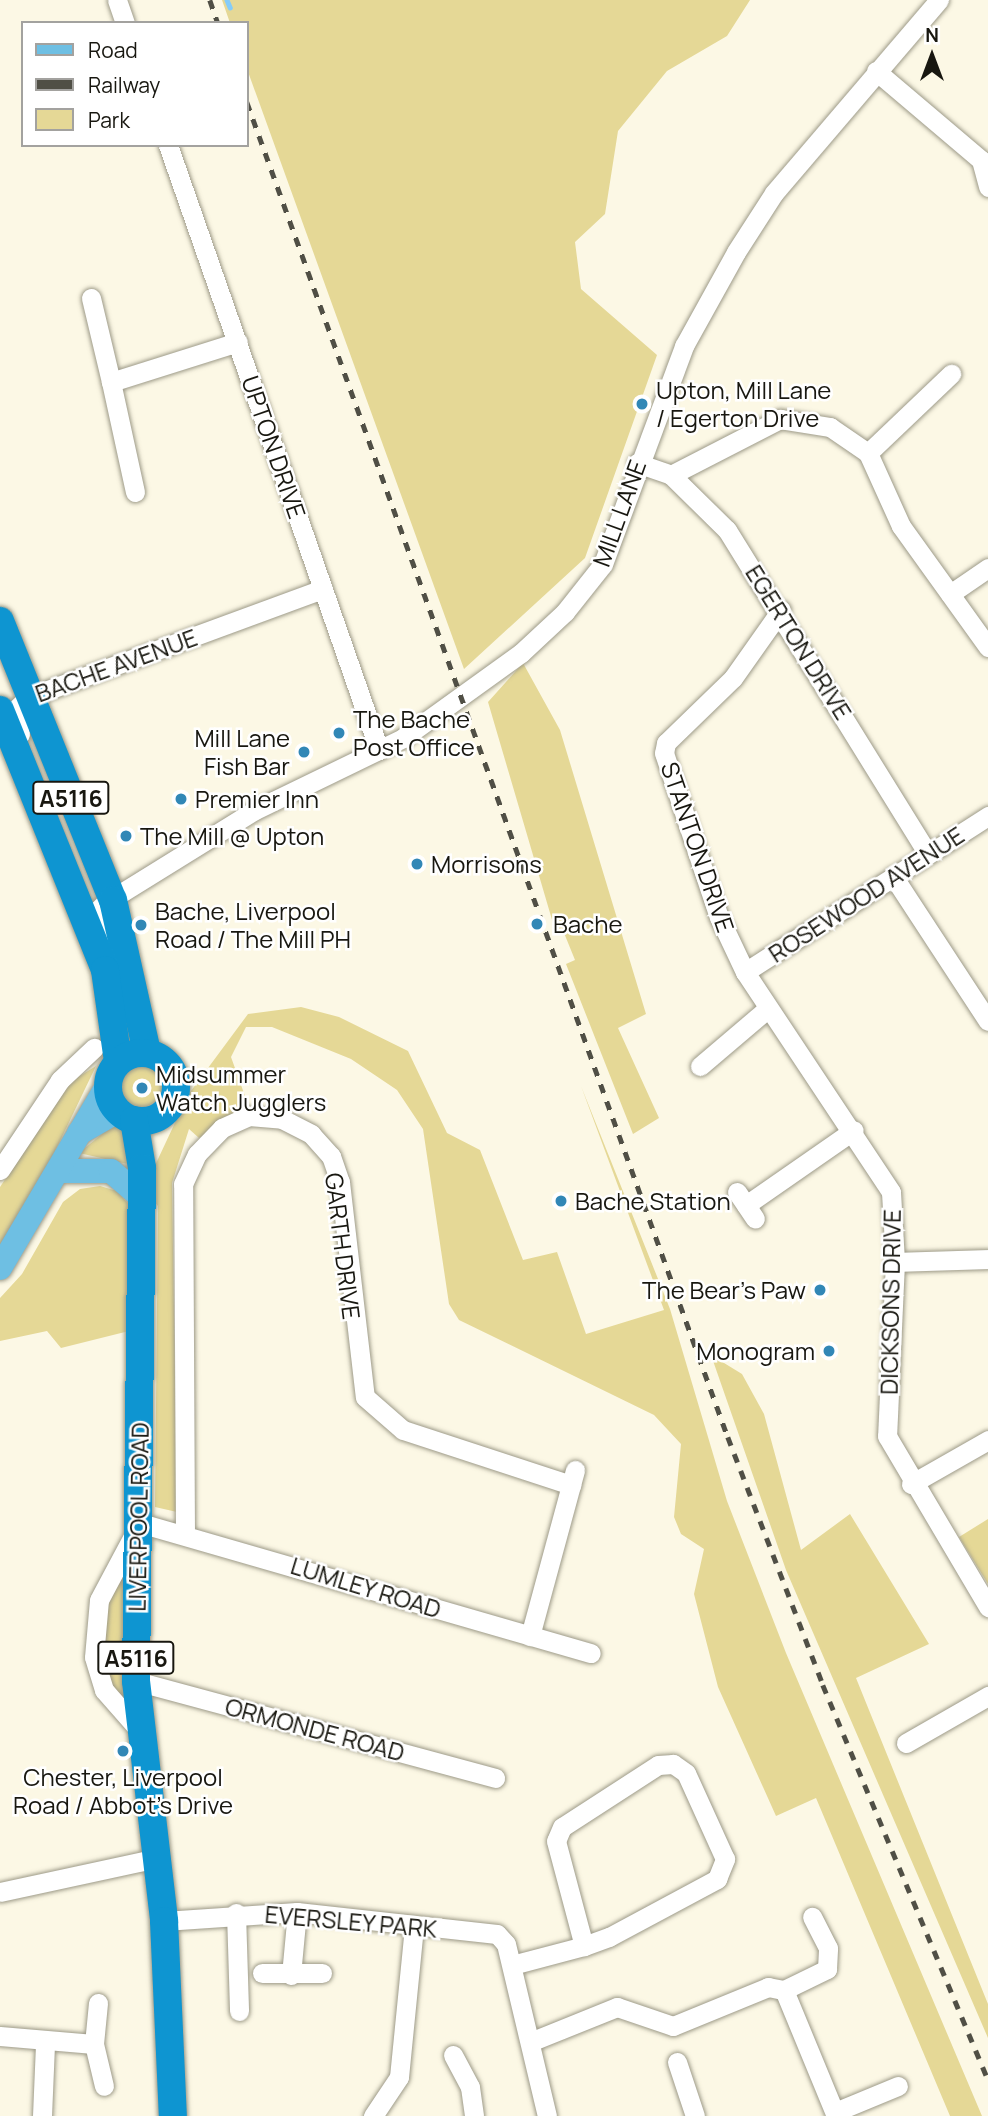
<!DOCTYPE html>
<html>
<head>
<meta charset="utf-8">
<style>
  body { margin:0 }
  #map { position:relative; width:988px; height:2116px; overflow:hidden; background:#fcf8e5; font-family:Manrope,sans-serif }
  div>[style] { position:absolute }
  .green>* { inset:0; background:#e5d896 }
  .round { border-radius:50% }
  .stream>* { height:4.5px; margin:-2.25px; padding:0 2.25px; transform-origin:2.25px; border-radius:2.25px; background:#84ccf9 }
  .roads { filter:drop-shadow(0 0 2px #9d9a88) drop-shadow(0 0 2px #9d9a88) }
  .minor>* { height:19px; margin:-9.5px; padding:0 9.5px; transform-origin:9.5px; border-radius:9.5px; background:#fff }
  .major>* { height:24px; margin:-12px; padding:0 12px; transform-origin:12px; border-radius:12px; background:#6ebfe3 }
  .highway>* { height:28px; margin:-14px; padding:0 14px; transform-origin:14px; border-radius:14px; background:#0e95d1 }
  .highway>.ring { margin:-14px; padding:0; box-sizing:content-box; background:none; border:28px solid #0e95d1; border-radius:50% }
  .rail>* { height:4.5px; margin-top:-2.25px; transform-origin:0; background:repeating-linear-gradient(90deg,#504f45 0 9px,transparent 0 18px) }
  .dots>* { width:19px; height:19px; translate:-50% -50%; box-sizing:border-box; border:4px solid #fff; border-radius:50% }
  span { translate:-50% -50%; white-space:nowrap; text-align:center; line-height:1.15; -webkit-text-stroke:5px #fff; paint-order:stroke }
  .shield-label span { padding:2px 5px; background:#fff; border:2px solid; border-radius:5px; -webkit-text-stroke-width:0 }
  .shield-label { font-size:23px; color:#181710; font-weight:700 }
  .poi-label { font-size:24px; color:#181710 }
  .left { translate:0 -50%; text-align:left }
  .right { translate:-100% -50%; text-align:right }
  .street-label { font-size:24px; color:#181710 }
  .legend { position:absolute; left:21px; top:21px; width:228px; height:126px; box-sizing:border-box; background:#fff; border:2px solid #a3a29f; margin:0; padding:9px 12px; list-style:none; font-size:21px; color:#181710 }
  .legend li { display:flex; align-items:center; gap:14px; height:35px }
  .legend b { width:35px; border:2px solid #a3a29f }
  .north { position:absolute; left:897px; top:21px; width:70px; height:70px; -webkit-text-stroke:5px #fff; paint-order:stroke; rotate:0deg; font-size:19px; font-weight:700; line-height:28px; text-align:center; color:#181710 }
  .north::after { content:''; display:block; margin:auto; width:24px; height:32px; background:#181710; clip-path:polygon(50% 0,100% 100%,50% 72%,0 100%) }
</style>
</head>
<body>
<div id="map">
  <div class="green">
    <div style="clip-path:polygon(222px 0,750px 0,727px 36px,667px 71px,618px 131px,605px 214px,575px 242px,581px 289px,657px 355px,585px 558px,464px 669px,247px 69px,247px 23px,230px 23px)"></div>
    <div style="clip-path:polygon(523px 663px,560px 730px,646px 1014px,618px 1028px,659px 1118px,633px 1134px,566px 964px,575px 960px,562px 928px,555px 930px,488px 702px)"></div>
    <div style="clip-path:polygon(301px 1007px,339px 1017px,408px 1051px,447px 1133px,480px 1150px,523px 1260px,557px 1252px,586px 1334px,664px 1310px,581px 1086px,670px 1309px,727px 1501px,786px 1653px,982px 2116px,950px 2116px,816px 1798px,776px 1816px,718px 1687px,694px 1594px,704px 1549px,681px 1534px,674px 1517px,681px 1444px,654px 1415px,459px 1320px,449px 1304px,423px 1129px,397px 1090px,351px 1059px,272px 1027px,246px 1027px,231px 1057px,250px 1110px,199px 1138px,189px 1129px,172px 1183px,177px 1512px,155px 1507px,158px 1206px,148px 1194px,151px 1174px,188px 1095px,248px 1014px)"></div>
    <div class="round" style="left:120px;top:1065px;width:42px;height:42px"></div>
    <div style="clip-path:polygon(96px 1066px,36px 1191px,0 1245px,0 1187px,70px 1082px)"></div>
    <div style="clip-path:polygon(114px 1124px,123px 1124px,132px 1165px,79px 1153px)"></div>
    <div style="clip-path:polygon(100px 1186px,117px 1191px,130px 1206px,133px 1330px,61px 1348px,47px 1331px,0 1341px,0 1298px,22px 1274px,63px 1202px,80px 1189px)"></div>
    <div style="clip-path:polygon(711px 1355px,742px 1374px,764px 1414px,801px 1550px,850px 1514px,929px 1644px,856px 1678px,988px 2004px,988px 2038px,786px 1570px)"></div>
    <div style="clip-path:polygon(988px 1519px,988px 1584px,959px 1537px)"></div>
    <div style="clip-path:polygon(127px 1575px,126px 1699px,120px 1701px,109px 1687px,101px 1646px,110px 1590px,118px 1576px)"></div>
  </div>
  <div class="stream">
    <div style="left:227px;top:0;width:8px;rotate:67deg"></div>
  </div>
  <div class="roads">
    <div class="minor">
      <div style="left:117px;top:0;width:24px;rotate:71deg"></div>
      <div style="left:876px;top:71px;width:138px;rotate:40.3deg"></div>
      <div style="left:981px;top:160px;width:28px;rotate:75deg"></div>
      <div style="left:168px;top:145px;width:641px;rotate:70.77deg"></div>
      <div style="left:91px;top:298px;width:86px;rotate:76.6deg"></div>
      <div style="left:868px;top:453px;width:115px;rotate:-43.6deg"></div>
      <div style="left:637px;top:463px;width:36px;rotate:19deg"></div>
      <div style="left:671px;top:475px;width:78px;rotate:44.5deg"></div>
      <div style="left:727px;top:530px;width:381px;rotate:58.2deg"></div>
      <div style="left:671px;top:475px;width:123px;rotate:-27.2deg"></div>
      <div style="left:780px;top:419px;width:51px;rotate:9.1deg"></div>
      <div style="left:830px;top:427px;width:46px;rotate:34.4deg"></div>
      <div style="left:868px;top:453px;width:80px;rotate:65.7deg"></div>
      <div style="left:901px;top:526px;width:149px;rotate:54.3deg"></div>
      <div style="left:135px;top:492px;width:113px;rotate:-102.3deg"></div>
      <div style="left:111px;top:382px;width:133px;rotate:-17.5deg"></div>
      <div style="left:950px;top:594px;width:46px;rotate:-34.4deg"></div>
      <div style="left:781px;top:610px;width:83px;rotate:125.2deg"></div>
      <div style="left:733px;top:678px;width:93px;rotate:135.9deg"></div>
      <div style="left:666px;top:743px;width:10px;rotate:101deg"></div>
      <div style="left:664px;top:753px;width:173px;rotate:71.5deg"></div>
      <div style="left:719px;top:917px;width:61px;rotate:64.7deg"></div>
      <div style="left:745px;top:972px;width:264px;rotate:56.4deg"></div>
      <div style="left:891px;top:1192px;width:70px;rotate:86.7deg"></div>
      <div style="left:895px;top:1262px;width:174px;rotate:92.6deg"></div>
      <div style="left:887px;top:1436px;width:199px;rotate:59.4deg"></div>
      <div style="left:20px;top:734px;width:25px;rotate:-102deg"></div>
      <div style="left:15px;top:710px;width:19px;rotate:-43deg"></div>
      <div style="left:29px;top:697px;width:313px;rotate:-20.2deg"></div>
      <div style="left:893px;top:876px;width:173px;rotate:56.8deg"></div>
      <div style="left:101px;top:938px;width:27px;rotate:-98deg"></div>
      <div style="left:97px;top:911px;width:11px;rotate:-45deg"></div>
      <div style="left:105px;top:903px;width:176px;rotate:-31.8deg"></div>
      <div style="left:255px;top:810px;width:165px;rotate:-25.9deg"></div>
      <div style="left:403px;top:738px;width:145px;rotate:-35.8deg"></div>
      <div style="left:521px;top:653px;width:60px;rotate:-43deg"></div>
      <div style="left:565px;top:612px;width:61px;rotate:-51.6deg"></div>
      <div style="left:603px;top:564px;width:233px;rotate:-69.6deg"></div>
      <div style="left:684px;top:346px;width:107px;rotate:-61deg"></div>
      <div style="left:736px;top:252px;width:70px;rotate:-57.2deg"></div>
      <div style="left:774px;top:193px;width:254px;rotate:-49.5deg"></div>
      <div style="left:745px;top:972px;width:289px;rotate:-32.7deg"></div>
      <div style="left:700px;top:1066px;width:87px;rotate:-40.3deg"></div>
      <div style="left:0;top:1170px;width:108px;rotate:-56.3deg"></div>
      <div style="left:60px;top:1080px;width:47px;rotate:-43.3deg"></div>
      <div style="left:737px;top:1192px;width:32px;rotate:56deg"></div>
      <div style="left:746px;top:1205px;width:131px;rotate:-34.8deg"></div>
      <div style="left:895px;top:1262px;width:93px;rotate:-1.8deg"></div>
      <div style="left:911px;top:1484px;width:89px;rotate:-29.7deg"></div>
      <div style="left:185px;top:1533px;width:349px;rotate:-90.3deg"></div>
      <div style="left:183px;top:1184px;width:33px;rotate:-65deg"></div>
      <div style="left:197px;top:1154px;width:36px;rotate:-46deg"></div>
      <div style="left:222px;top:1128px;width:30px;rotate:-24deg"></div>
      <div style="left:249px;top:1116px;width:33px;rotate:5deg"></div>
      <div style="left:282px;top:1119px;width:33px;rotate:27deg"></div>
      <div style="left:311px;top:1134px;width:30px;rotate:48deg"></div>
      <div style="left:331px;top:1156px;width:28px;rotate:71deg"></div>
      <div style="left:340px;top:1182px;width:216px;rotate:83.4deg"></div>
      <div style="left:365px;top:1397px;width:50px;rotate:41deg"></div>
      <div style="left:403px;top:1430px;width:177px;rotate:18.1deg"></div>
      <div style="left:530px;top:1636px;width:172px;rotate:-74.8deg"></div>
      <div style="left:136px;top:1681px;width:372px;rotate:15.1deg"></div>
      <div style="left:139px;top:1730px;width:53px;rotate:-131.2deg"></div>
      <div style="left:104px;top:1690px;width:34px;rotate:-107deg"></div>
      <div style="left:94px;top:1657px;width:57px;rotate:-85deg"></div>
      <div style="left:99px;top:1600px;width:87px;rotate:-62deg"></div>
      <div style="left:140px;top:1523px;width:469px;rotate:16.1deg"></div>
      <div style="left:906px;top:1743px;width:95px;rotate:-29.8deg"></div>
      <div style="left:0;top:1892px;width:161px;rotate:-12.2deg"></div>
      <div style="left:236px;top:1913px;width:98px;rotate:88.2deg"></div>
      <div style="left:164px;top:1921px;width:133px;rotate:-3.9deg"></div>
      <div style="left:297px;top:1912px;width:201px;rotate:6.3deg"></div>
      <div style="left:497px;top:1934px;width:13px;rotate:48deg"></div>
      <div style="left:506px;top:1944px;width:177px;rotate:76.6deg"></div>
      <div style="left:512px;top:1965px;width:74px;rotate:-14.8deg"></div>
      <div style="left:584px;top:1946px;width:27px;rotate:-20deg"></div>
      <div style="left:609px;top:1937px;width:123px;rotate:-28.2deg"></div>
      <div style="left:717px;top:1879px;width:22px;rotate:-68deg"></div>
      <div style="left:725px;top:1859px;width:94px;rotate:-114.4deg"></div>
      <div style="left:686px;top:1773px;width:16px;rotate:-145deg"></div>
      <div style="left:673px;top:1764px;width:15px;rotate:176deg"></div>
      <div style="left:658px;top:1765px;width:114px;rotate:147.1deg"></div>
      <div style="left:562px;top:1827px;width:15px;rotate:113deg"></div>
      <div style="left:556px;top:1841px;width:109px;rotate:75.1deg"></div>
      <div style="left:262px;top:1973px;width:60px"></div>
      <div style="left:291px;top:1975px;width:63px;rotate:-84.6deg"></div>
      <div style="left:784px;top:1990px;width:48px;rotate:-26deg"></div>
      <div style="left:827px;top:1969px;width:21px;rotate:-87deg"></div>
      <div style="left:828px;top:1948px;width:35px;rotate:-117deg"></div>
      <div style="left:98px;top:2003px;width:41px;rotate:95.6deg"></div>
      <div style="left:94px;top:2044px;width:43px;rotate:76.6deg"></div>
      <div style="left:0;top:2036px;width:94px;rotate:4.9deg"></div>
      <div style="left:530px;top:2042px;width:94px;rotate:-21.9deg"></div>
      <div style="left:617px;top:2007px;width:59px;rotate:18.7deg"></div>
      <div style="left:673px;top:2026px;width:103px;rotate:-22.3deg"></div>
      <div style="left:768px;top:1987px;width:16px;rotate:11deg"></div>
      <div style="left:784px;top:1990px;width:136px;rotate:67.6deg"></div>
      <div style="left:453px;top:2055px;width:36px;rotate:62deg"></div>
      <div style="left:470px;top:2087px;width:29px;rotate:82deg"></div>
      <div style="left:677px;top:2062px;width:57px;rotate:71.6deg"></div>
      <div style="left:835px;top:2112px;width:68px;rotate:-22.4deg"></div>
      <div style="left:42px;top:2116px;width:73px;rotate:-87.6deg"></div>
      <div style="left:373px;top:2116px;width:47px;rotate:-56.3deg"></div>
      <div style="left:399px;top:2077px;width:152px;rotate:-84.3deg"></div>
    </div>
    <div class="major">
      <div style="left:79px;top:1133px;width:45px;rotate:-29.4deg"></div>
      <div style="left:62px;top:1171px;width:49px"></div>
      <div style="left:111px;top:1171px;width:40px;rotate:41deg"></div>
      <div style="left:0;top:1268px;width:211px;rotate:-59.5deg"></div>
    </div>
    <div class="highway">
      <div style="left:0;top:621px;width:301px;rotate:68deg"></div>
      <div style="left:113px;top:900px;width:156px;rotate:77.4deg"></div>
      <div style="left:0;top:710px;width:280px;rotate:68deg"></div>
      <div style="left:105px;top:970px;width:92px;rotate:81.9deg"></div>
      <div class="ring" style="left:108px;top:1053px;width:40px;height:40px"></div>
      <div style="left:134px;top:1120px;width:49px;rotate:80.5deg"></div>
      <div style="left:142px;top:1168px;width:513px;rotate:90.67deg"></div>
      <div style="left:136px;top:1681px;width:242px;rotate:83.3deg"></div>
      <div style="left:164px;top:1921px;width:195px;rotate:87.4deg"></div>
    </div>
  </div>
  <div class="rail">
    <div style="left:210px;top:0;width:24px;rotate:71deg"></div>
    <div style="left:247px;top:102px;width:1419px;rotate:70.19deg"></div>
    <div style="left:728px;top:1437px;width:266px;rotate:69deg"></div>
    <div style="left:823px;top:1685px;width:427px;rotate:67.3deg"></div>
  </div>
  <div class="dots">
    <div style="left:642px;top:404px;background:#3187b6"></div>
    <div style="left:339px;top:733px;background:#3187b6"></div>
    <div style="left:304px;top:752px;background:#3187b6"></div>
    <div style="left:181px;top:799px;background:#3187b6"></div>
    <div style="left:126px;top:836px;background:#3187b6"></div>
    <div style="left:417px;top:864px;background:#3187b6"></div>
    <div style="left:537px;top:924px;background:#3187b6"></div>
    <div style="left:141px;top:925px;background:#3187b6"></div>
    <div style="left:142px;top:1088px;background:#3187b6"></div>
    <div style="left:561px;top:1201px;background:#3187b6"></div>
    <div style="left:820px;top:1290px;background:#3187b6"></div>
    <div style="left:829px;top:1351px;background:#3187b6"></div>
    <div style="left:123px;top:1751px;background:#3187b6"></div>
  </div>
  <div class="shield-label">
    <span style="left:71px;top:798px">A5116</span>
    <span style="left:136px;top:1658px">A5116</span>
  </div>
  <div class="poi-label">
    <span class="left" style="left:656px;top:404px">Upton, Mill Lane<br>/ Egerton Drive</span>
    <span class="left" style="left:353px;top:733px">The Bache<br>Post Office</span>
    <span class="right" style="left:290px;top:752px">Mill Lane<br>Fish Bar</span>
    <span class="left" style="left:195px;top:799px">Premier Inn</span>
    <span class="left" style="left:140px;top:836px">The Mill @ Upton</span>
    <span class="left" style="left:431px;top:864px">Morrisons</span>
    <span class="left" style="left:155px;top:925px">Bache, Liverpool<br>Road / The Mill PH</span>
    <span class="left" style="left:553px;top:924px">Bache</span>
    <span class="left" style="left:156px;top:1088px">Midsummer<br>Watch Jugglers</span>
    <span class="left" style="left:575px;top:1201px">Bache Station</span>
    <span class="right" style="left:806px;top:1290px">The Bear's Paw</span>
    <span class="right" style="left:815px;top:1351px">Monogram</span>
    <span style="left:123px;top:1791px">Chester, Liverpool<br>Road / Abbot's Drive</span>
  </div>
  <div class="street-label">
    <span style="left:274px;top:447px;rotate:71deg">UPTON DRIVE</span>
    <span style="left:619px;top:513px;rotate:-70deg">MILL LANE</span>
    <span style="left:799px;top:642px;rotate:58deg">EGERTON DRIVE</span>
    <span style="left:116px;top:665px;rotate:-20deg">BACHE AVENUE</span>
    <span style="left:698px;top:847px;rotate:71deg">STANTON DRIVE</span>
    <span style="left:866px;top:894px;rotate:-33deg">ROSEWOOD AVENUE</span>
    <span style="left:343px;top:1246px;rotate:83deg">GARTH DRIVE</span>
    <span style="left:890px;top:1302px;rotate:-89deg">DICKSONS DRIVE</span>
    <span style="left:138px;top:1517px;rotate:-89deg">LIVERPOOL ROAD</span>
    <span style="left:366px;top:1587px;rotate:17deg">LUMLEY ROAD</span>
    <span style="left:315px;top:1729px;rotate:15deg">ORMONDE ROAD</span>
    <span style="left:351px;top:1921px;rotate:5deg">EVERSLEY PARK</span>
  </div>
  <ul class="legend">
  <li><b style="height:9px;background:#6ebfe3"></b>Road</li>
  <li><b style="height:9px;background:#504f45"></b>Railway</li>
  <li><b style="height:19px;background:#e5d896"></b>Park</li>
  </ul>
  <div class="north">N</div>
</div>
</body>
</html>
